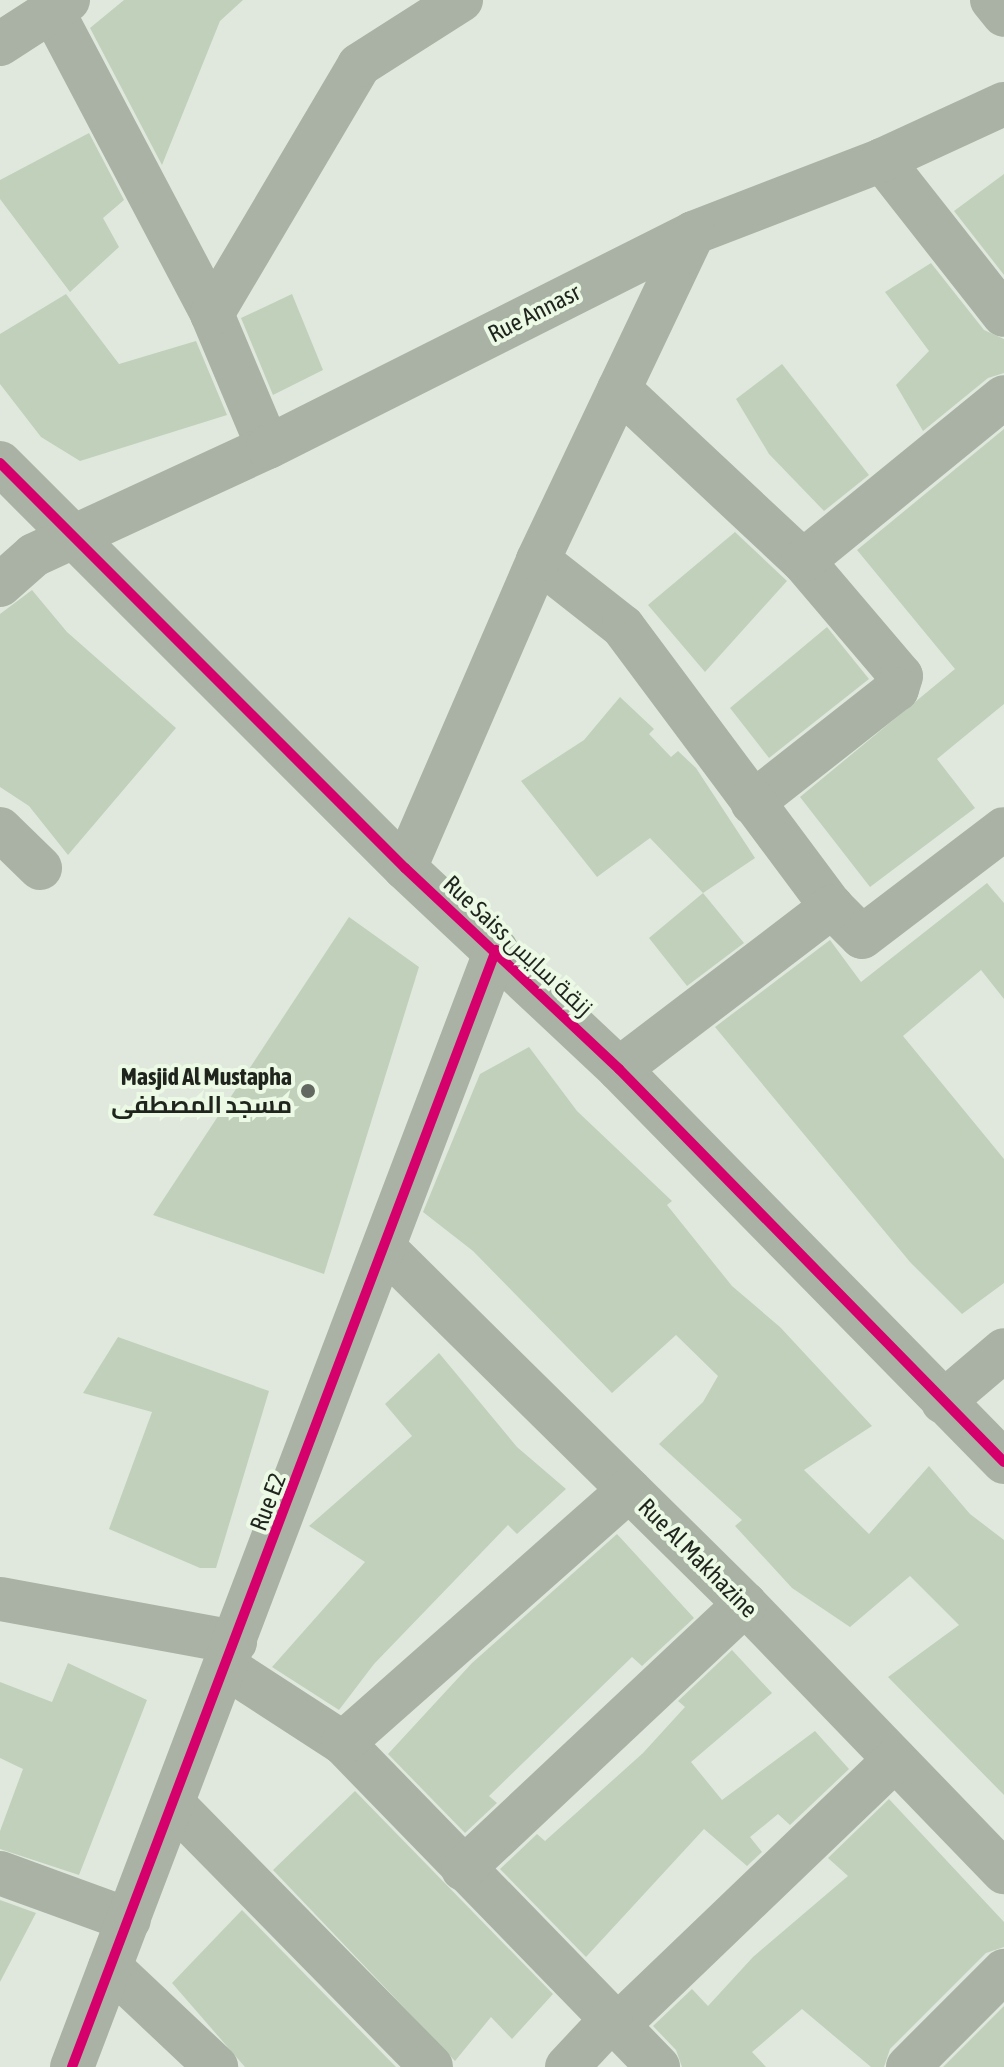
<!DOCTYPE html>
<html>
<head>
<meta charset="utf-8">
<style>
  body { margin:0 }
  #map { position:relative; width:1004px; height:2067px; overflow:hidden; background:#e0e8dd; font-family:"Asap Condensed",Cairo,sans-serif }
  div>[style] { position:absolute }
  .building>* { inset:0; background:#c1d0ba }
  .minor>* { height:44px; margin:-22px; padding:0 22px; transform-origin:22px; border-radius:22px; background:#a9b2a5 }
  .cycleway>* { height:10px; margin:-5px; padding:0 5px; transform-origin:5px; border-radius:5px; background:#d6006c }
  .dots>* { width:22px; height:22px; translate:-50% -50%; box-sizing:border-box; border:4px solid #ecfae5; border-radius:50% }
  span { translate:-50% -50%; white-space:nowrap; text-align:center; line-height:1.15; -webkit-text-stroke:8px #ecfae5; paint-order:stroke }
  .street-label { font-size:24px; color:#1f241d }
  .poi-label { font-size:24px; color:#1f241d; font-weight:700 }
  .right { translate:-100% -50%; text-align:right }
</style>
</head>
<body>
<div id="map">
  <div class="building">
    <div style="clip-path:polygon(124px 0,243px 0,220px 21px,162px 165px,90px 28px)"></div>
    <div style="clip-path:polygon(89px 133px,124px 200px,103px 218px,119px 247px,70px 292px,0 199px,0 180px)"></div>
    <div style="clip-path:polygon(1004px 174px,1004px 275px,954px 211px)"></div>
    <div style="clip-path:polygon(931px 263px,984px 330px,1004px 339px,1004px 373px,988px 378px,923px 431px,896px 385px,929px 351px,885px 292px)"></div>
    <div style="clip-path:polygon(66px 294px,119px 364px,196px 341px,227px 415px,80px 461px,41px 437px,0 384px,0 334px)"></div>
    <div style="clip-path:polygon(292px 294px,323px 370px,273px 395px,241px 318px)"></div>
    <div style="clip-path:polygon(782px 364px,869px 475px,824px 511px,769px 454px,736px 399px)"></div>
    <div style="clip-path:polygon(1004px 429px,1004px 704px,937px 759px,975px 808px,870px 887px,800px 797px,955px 669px,857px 550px)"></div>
    <div style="clip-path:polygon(735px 532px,787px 581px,705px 672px,648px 605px)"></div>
    <div style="clip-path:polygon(32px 590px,67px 632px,176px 728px,68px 855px,29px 806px,0 787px,0 614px)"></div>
    <div style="clip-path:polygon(827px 627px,869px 679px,769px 758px,730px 708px)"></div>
    <div style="clip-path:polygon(620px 697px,654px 729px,649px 734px,671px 757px,678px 751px,696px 768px,755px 858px,703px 893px,650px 838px,597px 877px,521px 781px,584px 740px)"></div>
    <div style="clip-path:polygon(987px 883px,1004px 903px,1004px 999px,981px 970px,903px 1036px,1004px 1159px,1004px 1283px,962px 1314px,910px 1262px,715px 1027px,830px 940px,861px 982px)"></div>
    <div style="clip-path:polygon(703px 893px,744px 943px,687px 986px,649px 938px)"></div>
    <div style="clip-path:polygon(349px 917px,419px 967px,324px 1274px,153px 1215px)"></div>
    <div style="clip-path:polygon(529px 1047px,577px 1111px,672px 1201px,667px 1205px,732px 1286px,780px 1327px,872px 1426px,804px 1470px,869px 1534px,929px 1466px,970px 1514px,1004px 1540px,1004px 1795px,888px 1677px,959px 1625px,910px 1576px,850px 1627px,792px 1588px,735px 1526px,742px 1520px,659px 1444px,703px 1402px,718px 1376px,676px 1335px,612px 1393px,473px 1251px,423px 1212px,480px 1074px)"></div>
    <div style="clip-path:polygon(118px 1337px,269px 1391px,216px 1568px,200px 1568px,109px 1529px,152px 1412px,83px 1393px)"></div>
    <div style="clip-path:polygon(439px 1353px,517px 1447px,566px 1489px,517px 1534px,508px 1525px,374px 1664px,339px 1710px,272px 1667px,365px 1562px,309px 1526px,412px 1436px,385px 1404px)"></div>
    <div style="clip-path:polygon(617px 1534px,694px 1618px,642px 1666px,632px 1657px,489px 1796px,497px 1803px,465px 1833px,388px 1754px,472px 1663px)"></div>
    <div style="clip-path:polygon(732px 1650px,772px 1693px,691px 1762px,722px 1800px,815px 1731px,849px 1769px,790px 1825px,778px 1814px,750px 1837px,762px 1852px,747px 1866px,704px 1829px,586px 1957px,500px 1869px,537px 1834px,545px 1841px,643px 1753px,685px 1707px,678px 1701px)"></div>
    <div style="clip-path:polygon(68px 1663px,147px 1700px,79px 1875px,0 1849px,0 1831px,23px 1769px,0 1758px,0 1682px,52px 1702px)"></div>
    <div style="clip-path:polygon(355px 1791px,553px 1994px,512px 2039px,491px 2017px,455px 2061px,273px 1870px)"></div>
    <div style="clip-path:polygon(889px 1799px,1004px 1922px,1004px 1947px,986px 1953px,890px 2049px,884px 2067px,871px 2067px,802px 2009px,752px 2052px,766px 2067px,682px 2067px,676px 2050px,653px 2026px,692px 1989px,708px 2006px,753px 1957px,848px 1876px,828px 1858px)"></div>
    <div style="clip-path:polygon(0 1900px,36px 1913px,0 1982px)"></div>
    <div style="clip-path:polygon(242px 1910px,396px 2067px,245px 2067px,172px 1983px)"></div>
    <div style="clip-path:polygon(1004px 2006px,1004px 2067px,943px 2067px)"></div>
  </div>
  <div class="minor">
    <div style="left:992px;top:0;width:19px;rotate:51deg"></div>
    <div style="left:52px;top:10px;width:344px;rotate:62.2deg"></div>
    <div style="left:212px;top:314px;width:144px;rotate:67.2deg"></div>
    <div style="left:0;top:44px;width:81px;rotate:-32.9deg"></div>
    <div style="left:882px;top:160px;width:197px;rotate:51.8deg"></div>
    <div style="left:212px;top:314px;width:289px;rotate:-59.4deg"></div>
    <div style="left:359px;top:65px;width:121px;rotate:-32.5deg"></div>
    <div style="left:619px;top:389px;width:252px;rotate:43.1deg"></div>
    <div style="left:803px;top:561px;width:151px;rotate:49.6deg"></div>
    <div style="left:901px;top:676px;width:14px;rotate:107deg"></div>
    <div style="left:897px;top:689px;width:184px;rotate:141.8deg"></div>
    <div style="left:0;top:463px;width:573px;rotate:45deg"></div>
    <div style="left:405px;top:868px;width:294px;rotate:43.2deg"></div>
    <div style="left:619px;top:1069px;width:550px;rotate:45.59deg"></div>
    <div style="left:538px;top:560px;width:108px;rotate:38.2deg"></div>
    <div style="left:623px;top:627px;width:349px;rotate:53.3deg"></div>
    <div style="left:832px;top:907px;width:42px;rotate:45deg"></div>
    <div style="left:862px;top:937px;width:178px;rotate:-37.3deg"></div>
    <div style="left:803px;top:561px;width:259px;rotate:-39.2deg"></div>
    <div style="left:0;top:585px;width:45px;rotate:-41.4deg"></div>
    <div style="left:34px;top:555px;width:258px;rotate:-24.8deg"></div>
    <div style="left:268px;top:447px;width:476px;rotate:-26.7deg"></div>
    <div style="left:693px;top:233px;width:203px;rotate:-21.1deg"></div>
    <div style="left:882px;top:160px;width:134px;rotate:-24.7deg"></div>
    <div style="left:0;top:829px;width:56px;rotate:44.3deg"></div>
    <div style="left:405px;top:868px;width:335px;rotate:-66.6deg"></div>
    <div style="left:538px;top:560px;width:362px;rotate:-64.6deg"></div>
    <div style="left:619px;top:1069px;width:268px;rotate:-37.3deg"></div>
    <div style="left:386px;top:1250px;width:504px;rotate:44.6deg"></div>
    <div style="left:745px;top:1604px;width:373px;rotate:46deg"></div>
    <div style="left:943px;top:1402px;width:80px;rotate:-40.4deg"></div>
    <div style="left:0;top:1599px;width:239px;rotate:10.4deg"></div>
    <div style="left:226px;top:1667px;width:140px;rotate:33deg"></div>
    <div style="left:343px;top:1743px;width:452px;rotate:45.8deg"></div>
    <div style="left:343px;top:1743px;width:382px;rotate:-41.5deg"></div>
    <div style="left:173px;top:1804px;width:368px;rotate:45.5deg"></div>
    <div style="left:463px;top:1869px;width:387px;rotate:-43.2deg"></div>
    <div style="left:0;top:1873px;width:137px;rotate:20deg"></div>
    <div style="left:110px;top:1967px;width:146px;rotate:43.3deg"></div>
    <div style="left:617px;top:2026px;width:385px;rotate:-43.8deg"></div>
    <div style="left:72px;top:2067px;width:1195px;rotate:-69.21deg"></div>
    <div style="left:567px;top:2067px;width:64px;rotate:-46.9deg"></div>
    <div style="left:908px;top:2067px;width:136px;rotate:-45deg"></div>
  </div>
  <div class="cycleway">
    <div style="left:0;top:463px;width:573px;rotate:45deg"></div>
    <div style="left:405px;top:868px;width:294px;rotate:43.2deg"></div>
    <div style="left:619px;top:1069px;width:550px;rotate:45.59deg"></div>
    <div style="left:72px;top:2067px;width:1195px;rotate:-69.21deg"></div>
  </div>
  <div class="dots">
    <div style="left:308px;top:1091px;background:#636960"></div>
  </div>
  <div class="street-label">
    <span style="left:534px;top:313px;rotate:-27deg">Rue Annasr</span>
    <span style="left:518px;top:946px;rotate:43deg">Rue Saiss زنقة سايس</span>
    <span style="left:268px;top:1502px;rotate:-69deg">Rue E2</span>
    <span style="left:698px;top:1558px;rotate:45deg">Rue Al Makhazine</span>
  </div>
  <div class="poi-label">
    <span class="right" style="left:292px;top:1091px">Masjid Al Mustapha<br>مسجد المصطفى</span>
  </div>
</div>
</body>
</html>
